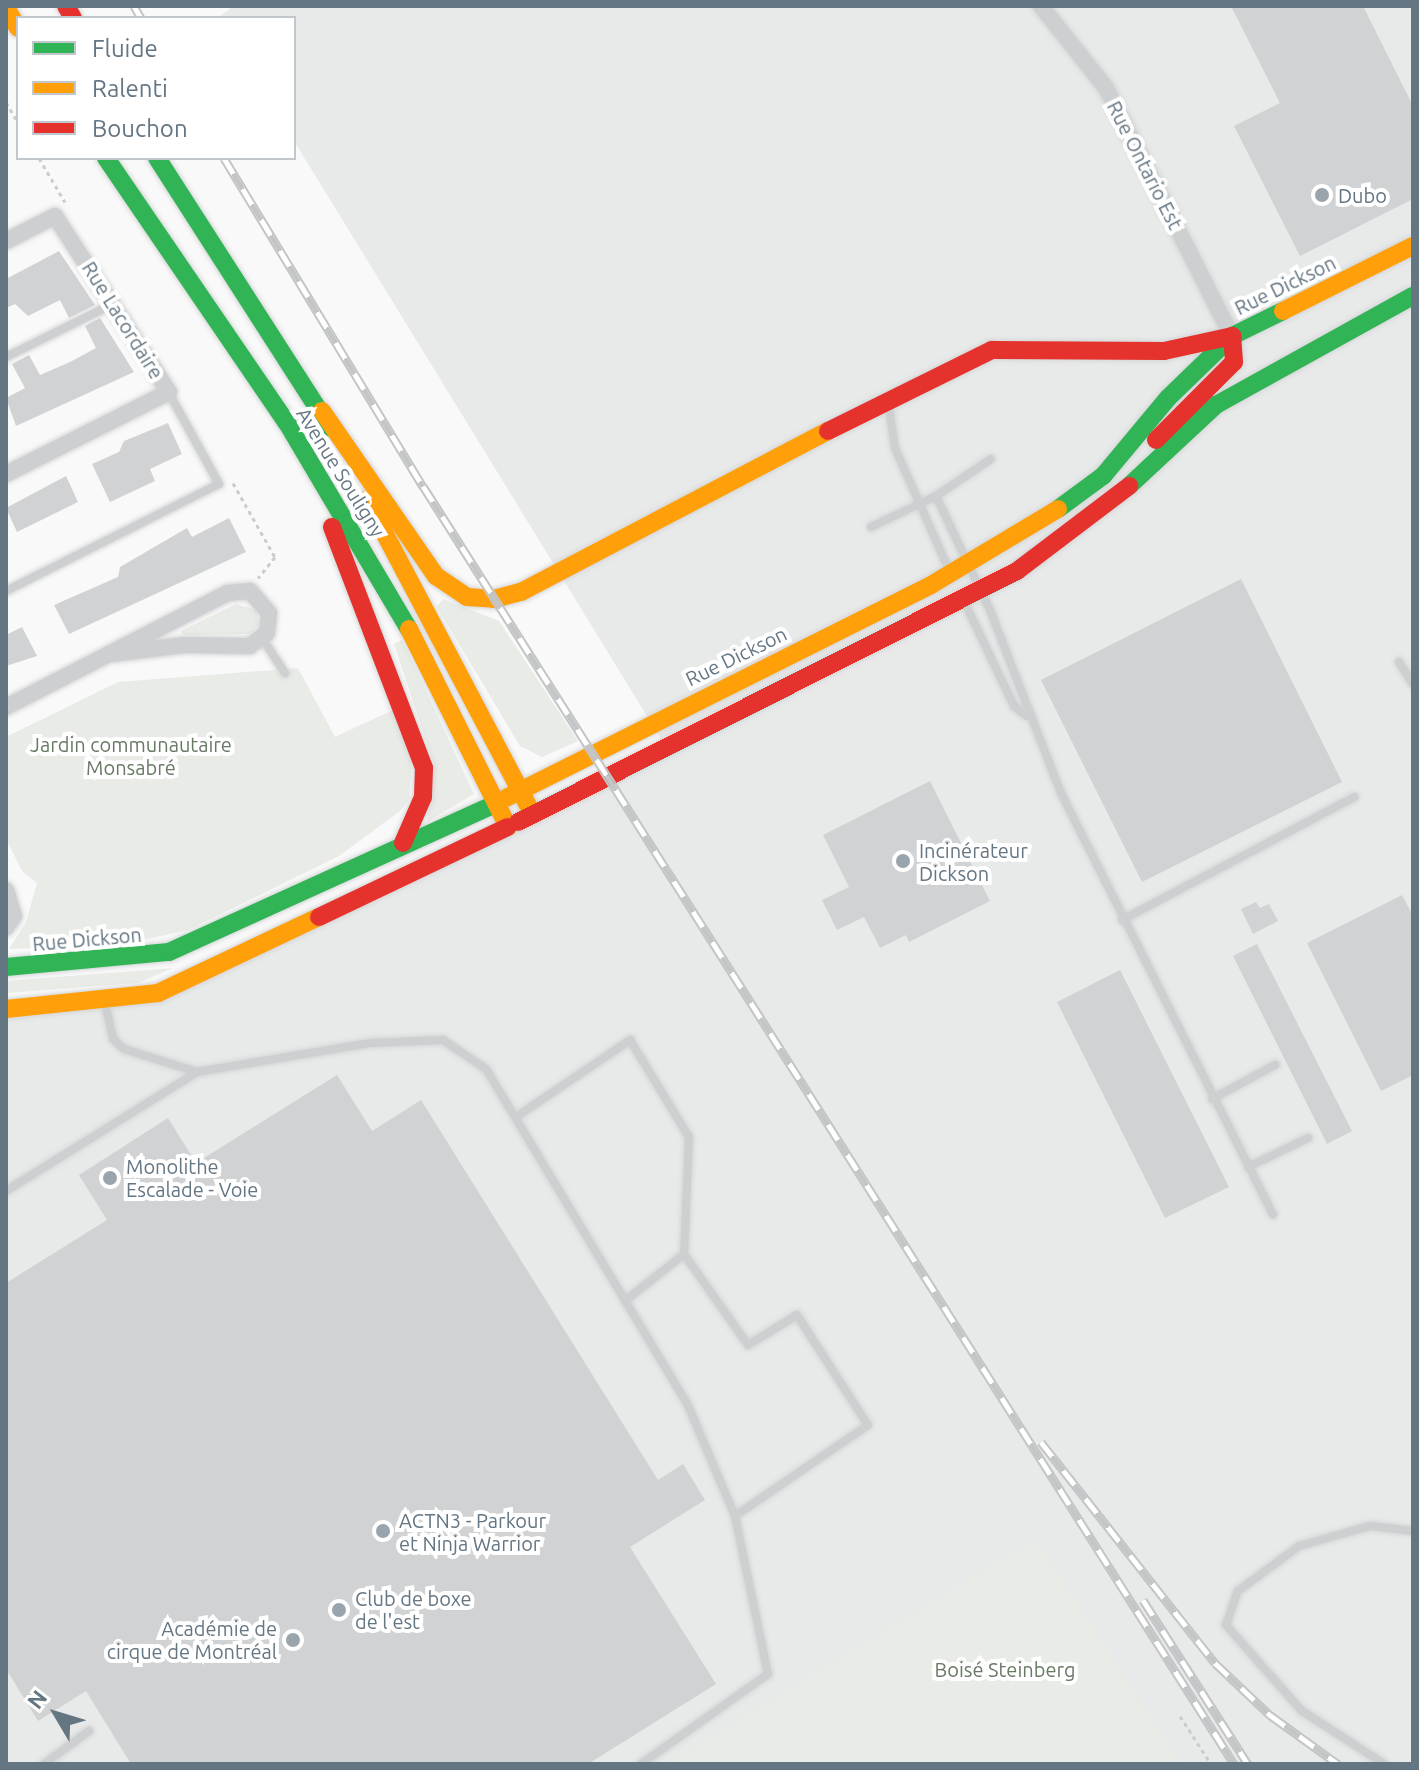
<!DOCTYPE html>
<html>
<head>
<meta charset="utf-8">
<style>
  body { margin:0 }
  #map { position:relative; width:1419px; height:1770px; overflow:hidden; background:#f9f9f9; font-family:Ubuntu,sans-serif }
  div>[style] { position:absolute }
  .built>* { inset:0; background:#e8e9e9 }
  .green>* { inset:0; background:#e8ebe6 }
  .building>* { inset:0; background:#d0d2d3 }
  .path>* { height:3px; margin-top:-1.5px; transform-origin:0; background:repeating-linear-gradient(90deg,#cbcccd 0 4px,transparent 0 8px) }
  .roads { filter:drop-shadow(0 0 2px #d5d6d7) drop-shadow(0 0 2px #d5d6d7) }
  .lane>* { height:8px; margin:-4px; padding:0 4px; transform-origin:4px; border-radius:4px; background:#cecfd0 }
  .street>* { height:16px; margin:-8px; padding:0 8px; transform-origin:8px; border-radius:8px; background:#cecfd0 }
  .fast>* { height:18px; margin:-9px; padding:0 9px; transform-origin:9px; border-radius:9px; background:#30b455 }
  .slow>* { height:18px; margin:-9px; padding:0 9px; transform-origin:9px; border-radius:9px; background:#ff9f0a }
  .jam>* { height:18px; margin:-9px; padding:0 9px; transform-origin:9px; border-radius:9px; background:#e5322d }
  .rail>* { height:9px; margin-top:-4.5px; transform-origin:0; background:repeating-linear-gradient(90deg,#fff 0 18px,#c3c5c6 0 36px); box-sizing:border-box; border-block:2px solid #c3c5c6 }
  .dots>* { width:22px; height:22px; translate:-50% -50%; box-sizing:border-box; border:4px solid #fff; border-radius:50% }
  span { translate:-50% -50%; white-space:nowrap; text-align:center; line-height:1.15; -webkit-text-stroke:8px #fff; paint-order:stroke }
  .street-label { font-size:20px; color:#657683 }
  .poi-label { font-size:20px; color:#657683 }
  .left { translate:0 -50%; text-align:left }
  .right { translate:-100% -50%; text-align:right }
  .park-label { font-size:20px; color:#687a64 }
  .frame { position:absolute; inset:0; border:8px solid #657683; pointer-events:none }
  .legend { position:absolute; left:16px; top:16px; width:280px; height:144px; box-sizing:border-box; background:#fff; border:2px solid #c1c8cd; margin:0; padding:10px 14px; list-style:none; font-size:24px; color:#657683 }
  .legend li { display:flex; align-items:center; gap:16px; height:40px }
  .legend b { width:40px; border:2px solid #c1c8cd }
  .north { position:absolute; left:16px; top:1674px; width:80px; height:80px; -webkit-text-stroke:6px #fff; paint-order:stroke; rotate:308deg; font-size:22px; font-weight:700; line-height:32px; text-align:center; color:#657683 }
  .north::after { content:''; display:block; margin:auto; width:28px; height:36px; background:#657683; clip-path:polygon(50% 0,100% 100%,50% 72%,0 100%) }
</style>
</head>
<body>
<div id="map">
  <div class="built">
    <div style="clip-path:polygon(233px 6px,1413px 6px,1413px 1764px,6px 1764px,6px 1009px,141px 998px,666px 747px,294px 141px,294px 18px,218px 18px)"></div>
  </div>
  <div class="green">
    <div style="clip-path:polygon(443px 599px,499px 621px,578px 741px,542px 757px,520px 746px,437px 607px)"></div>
    <div style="clip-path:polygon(236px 604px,256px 610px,259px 624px,250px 634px,183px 635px,181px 631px)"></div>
    <div style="clip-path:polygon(402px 640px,474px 794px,427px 822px,434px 765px,394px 644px)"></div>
    <div style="clip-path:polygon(298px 668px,335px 737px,395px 709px,412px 759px,409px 800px,400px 811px,339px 856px,188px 930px,120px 945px,9px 949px,26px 922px,37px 883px,22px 871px,6px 839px,6px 737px,118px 682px)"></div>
    <div style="clip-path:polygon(173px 968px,138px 983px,6px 993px,6px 981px)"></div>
    <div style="clip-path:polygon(1035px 1539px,1182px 1764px,666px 1764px)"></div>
  </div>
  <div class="building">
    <div style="clip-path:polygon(1231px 6px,1363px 6px,1413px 106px,1413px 199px,1300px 256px,1234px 126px,1280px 103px)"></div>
    <div style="clip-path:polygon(59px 251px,95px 305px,69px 318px,60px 300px,28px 316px,15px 304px,6px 308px,6px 279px)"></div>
    <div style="clip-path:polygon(100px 318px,134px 372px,16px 426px,6px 398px,25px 388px,12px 364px,29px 355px,40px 375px,70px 362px,96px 348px,85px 326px)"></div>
    <div style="clip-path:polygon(168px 423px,182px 454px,150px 469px,155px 481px,110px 502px,92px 464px,119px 452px,124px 441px)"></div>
    <div style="clip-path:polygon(66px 476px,78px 502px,17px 532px,6px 508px)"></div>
    <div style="clip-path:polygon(229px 518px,246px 552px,69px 634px,54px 605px,118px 577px,120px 567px,187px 528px,192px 537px)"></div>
    <div style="clip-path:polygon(1241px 579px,1342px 782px,1142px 882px,1041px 680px)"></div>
    <div style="clip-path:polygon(22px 627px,37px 656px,6px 666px,6px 635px)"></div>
    <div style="clip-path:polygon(930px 781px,990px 901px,909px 942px,906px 935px,880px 948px,864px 917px,837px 930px,822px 900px,849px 887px,823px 835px)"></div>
    <div style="clip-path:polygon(1402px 895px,1413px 916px,1413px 1075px,1381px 1091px,1307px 943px)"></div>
    <div style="clip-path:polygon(1256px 902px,1260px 908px,1269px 904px,1278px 921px,1253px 934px,1241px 909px)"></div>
    <div style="clip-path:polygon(1257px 944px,1352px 1131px,1327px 1144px,1233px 956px)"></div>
    <div style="clip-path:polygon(1120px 970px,1229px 1187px,1165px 1218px,1057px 1002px)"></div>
    <div style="clip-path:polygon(337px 1075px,372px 1131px,421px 1100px,658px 1480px,683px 1464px,705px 1500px,630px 1547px,716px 1684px,588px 1764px,131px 1764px,86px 1691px,38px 1721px,6px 1669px,6px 1283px,107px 1220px,79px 1175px,168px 1118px,196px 1163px)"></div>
  </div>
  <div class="path">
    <div style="left:6px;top:102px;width:24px;rotate:60deg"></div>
    <div style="left:39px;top:158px;width:51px;rotate:59.4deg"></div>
    <div style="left:233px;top:483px;width:85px;rotate:60.4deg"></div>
    <div style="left:275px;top:557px;width:27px;rotate:129deg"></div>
    <div style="left:1180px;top:1716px;width:57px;rotate:57.1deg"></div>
  </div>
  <div class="roads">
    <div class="lane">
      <div style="left:6px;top:357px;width:119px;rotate:-26.4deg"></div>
      <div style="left:889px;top:407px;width:41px;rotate:81.7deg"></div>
      <div style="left:895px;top:448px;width:136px;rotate:66.1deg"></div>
      <div style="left:936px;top:496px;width:126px;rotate:64.7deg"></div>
      <div style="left:990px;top:610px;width:196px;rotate:68.8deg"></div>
      <div style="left:1061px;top:793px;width:472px;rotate:63.3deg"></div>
      <div style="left:871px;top:527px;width:72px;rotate:-25.5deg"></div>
      <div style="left:936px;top:496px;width:66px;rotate:-33.9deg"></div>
      <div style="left:6px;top:591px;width:238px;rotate:-26.7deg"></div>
      <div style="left:219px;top:484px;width:104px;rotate:-118.8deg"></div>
      <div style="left:963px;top:599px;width:119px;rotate:64.5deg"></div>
      <div style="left:1014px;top:706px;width:16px;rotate:38deg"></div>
      <div style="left:262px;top:638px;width:42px;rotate:56.7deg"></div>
      <div style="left:1399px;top:662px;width:26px;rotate:58deg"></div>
      <div style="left:1122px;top:920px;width:263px;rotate:-27.9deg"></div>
      <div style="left:105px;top:1003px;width:37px;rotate:77deg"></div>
      <div style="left:113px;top:1039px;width:15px;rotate:42deg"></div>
      <div style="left:124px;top:1049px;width:77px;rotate:17.5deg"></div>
      <div style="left:1212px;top:1099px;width:72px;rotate:-28.4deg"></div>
      <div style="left:516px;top:1117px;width:138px;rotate:-34deg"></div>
      <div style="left:630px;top:1040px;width:114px;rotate:58.7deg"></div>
      <div style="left:689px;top:1137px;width:117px;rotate:92.4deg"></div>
      <div style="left:684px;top:1254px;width:111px;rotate:54.9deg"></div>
      <div style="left:748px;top:1345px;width:57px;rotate:-31.5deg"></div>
      <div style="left:797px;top:1315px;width:131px;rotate:57.2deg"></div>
      <div style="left:868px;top:1425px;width:161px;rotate:145.6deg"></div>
      <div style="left:1248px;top:1167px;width:67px;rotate:-25.8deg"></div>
      <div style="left:6px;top:1191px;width:225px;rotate:-31.9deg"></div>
      <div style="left:197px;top:1072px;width:175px;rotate:-9.5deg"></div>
      <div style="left:370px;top:1043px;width:73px;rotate:-2.4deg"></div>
      <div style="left:443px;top:1040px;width:52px;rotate:34deg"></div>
      <div style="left:486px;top:1069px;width:390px;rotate:59deg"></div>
      <div style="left:687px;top:1403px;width:123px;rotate:67deg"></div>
      <div style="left:735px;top:1516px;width:161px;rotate:78.2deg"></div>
      <div style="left:768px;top:1674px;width:156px;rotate:144.7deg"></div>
      <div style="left:625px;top:1301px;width:75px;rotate:-38.5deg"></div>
      <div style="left:44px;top:1764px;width:56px;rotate:-36.3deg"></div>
      <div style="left:1384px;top:1764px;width:98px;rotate:-147.1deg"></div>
      <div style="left:1302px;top:1711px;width:115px;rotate:-131.5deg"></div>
      <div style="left:1226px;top:1625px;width:36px;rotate:-71deg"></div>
      <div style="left:1238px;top:1591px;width:76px;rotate:-36.4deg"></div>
      <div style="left:1299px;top:1546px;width:74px;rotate:-15.7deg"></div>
      <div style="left:1370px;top:1526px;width:43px;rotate:6.6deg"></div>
    </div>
    <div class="street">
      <div style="left:1041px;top:6px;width:105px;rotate:51.6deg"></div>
      <div style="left:1106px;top:88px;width:278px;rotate:63.1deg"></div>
      <div style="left:6px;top:241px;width:55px;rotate:-27deg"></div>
      <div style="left:55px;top:216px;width:210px;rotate:57.1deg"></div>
      <div style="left:169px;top:392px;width:182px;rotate:153.3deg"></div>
      <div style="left:6px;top:707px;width:250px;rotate:-27.2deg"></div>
      <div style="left:228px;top:593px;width:22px;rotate:-5deg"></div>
      <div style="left:250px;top:591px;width:29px;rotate:49deg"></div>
      <div style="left:269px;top:613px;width:20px;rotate:96deg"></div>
      <div style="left:267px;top:633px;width:21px;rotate:143deg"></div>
      <div style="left:250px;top:646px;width:66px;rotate:-179.1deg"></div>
      <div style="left:184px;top:645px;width:73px;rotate:172.9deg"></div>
      <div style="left:6px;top:890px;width:27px;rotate:73deg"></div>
      <div style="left:14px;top:916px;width:14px;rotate:124deg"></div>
    </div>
    <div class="fast">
      <div style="left:106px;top:158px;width:321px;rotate:55.7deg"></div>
      <div style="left:287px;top:423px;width:239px;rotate:59.4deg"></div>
      <div style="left:157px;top:158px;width:320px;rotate:57.3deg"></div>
      <div style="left:1129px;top:486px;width:119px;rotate:-43deg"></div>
      <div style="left:1216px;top:405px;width:225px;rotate:-29deg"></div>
      <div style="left:1058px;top:509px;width:56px;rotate:-36.3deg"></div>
      <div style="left:1103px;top:476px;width:102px;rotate:-50.2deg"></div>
      <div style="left:1168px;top:398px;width:89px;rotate:-44.1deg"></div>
      <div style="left:1232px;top:336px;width:57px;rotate:-26.1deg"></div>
      <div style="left:6px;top:967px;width:164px;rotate:-5.3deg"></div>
      <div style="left:169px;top:952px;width:360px;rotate:-24.4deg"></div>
    </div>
    <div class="slow">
      <div style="left:6px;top:8px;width:23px;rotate:59deg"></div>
      <div style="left:1283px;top:311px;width:145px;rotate:-26.6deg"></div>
      <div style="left:322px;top:411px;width:201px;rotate:55.4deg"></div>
      <div style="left:436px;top:576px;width:37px;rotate:34deg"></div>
      <div style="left:467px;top:597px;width:27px;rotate:4deg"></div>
      <div style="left:494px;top:599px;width:28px;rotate:-15deg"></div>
      <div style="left:521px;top:592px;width:347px;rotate:-27.7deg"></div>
      <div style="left:367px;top:500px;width:356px;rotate:62.2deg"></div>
      <div style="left:409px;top:629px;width:221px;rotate:63.4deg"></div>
      <div style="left:506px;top:798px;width:475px;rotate:-26.6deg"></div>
      <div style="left:931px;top:585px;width:148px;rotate:-30.9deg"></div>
      <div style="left:6px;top:1009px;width:153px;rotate:-6deg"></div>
      <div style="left:158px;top:993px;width:178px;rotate:-25.3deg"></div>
    </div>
    <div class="jam">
      <div style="left:66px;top:6px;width:14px;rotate:60deg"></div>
      <div style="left:828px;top:431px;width:183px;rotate:-26.3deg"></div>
      <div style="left:992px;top:350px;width:172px;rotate:0.3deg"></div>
      <div style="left:1164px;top:351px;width:70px;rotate:-12.4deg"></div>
      <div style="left:1156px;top:440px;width:110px;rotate:-45deg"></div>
      <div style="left:1234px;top:362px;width:26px;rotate:-94deg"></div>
      <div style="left:332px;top:527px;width:258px;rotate:69.1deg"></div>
      <div style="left:424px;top:768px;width:29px;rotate:92deg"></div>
      <div style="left:423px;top:797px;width:50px;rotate:113.5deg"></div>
      <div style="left:518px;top:822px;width:559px;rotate:-26.7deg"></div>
      <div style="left:1017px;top:571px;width:141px;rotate:-37.2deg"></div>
      <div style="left:319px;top:917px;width:209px;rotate:-25.5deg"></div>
    </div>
  </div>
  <div class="rail">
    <div style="left:134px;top:6px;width:14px;rotate:60deg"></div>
    <div style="left:224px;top:158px;width:384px;rotate:58.8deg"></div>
    <div style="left:423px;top:486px;width:1514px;rotate:57.6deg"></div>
    <div style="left:1041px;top:1442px;width:281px;rotate:51.8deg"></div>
    <div style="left:1215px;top:1663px;width:76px;rotate:43.4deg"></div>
    <div style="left:1270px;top:1715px;width:84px;rotate:35.8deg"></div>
    <div style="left:1143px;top:1600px;width:195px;rotate:57.4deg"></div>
  </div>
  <div class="dots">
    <div style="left:1322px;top:195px;background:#99a4ac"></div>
    <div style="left:903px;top:861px;background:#99a4ac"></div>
    <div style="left:110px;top:1178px;background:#99a4ac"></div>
    <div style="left:383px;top:1531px;background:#99a4ac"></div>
    <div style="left:339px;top:1610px;background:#99a4ac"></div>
    <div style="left:293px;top:1640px;background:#99a4ac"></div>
  </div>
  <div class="street-label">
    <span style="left:1145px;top:165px;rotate:63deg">Rue Ontario Est</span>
    <span style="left:1285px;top:285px;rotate:-26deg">Rue Dickson</span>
    <span style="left:123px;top:320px;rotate:58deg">Rue Lacordaire</span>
    <span style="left:341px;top:472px;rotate:58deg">Avenue Souligny</span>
    <span style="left:736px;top:656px;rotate:-26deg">Rue Dickson</span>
    <span style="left:87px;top:939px;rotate:-5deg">Rue Dickson</span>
  </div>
  <div class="poi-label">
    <span class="left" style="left:1338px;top:195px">Dubo</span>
    <span class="left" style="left:919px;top:862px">Incinérateur<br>Dickson</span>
    <span class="left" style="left:126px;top:1178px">Monolithe<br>Escalade - Voie</span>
    <span class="left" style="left:399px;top:1532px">ACTN3 - Parkour<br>et Ninja Warrior</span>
    <span class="left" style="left:355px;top:1610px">Club de boxe<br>de l'est</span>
    <span class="right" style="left:277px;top:1640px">Académie de<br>cirque de Montréal</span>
  </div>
  <div class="park-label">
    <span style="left:131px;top:756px">Jardin communautaire<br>Monsabré</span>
    <span style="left:1005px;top:1669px">Boisé Steinberg</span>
  </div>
  <div class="frame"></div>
  <ul class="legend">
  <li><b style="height:10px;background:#30b455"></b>Fluide</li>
  <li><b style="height:10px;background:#ff9f0a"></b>Ralenti</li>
  <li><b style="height:10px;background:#e5322d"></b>Bouchon</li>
  </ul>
  <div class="north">N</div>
</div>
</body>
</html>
